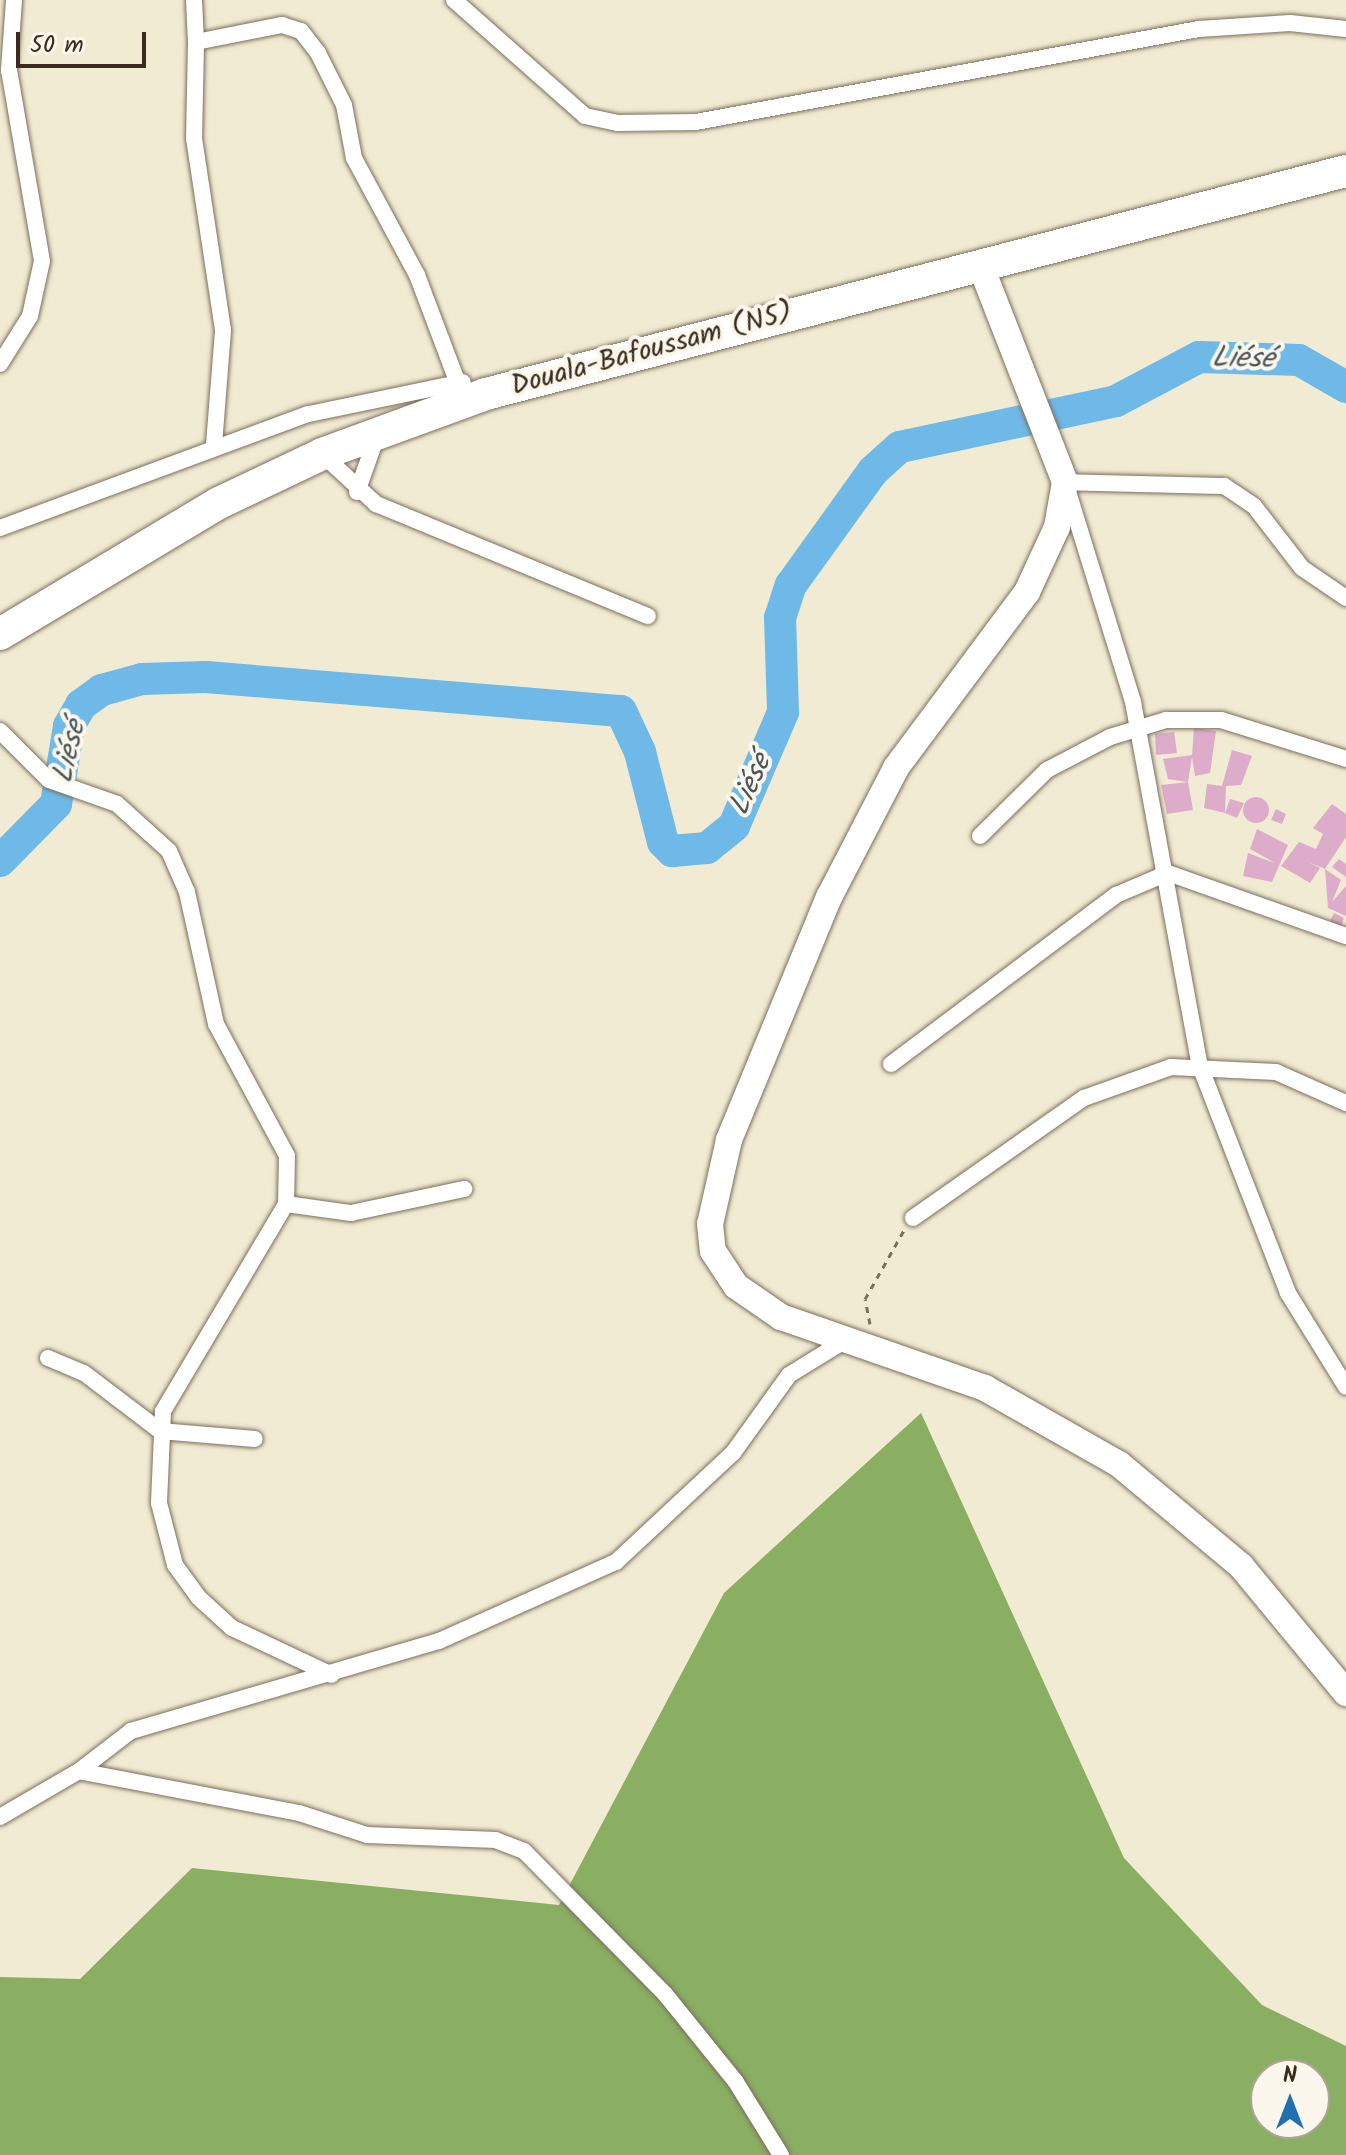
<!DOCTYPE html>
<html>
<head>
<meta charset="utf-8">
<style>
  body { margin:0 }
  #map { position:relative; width:1346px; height:2155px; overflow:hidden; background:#f2ebd3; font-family:Kalam,sans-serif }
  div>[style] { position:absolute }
  .forest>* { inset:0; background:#8aae62 }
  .river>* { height:32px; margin:-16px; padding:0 16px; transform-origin:16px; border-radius:16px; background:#6eb9e7 }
  .building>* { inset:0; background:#ddacca }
  .round { border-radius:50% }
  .path>* { height:3px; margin-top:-1.5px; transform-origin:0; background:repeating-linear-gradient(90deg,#7b6e5d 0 6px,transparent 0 12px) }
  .roads { filter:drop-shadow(0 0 2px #7b6e5d) drop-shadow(0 0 2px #7b6e5d) }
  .street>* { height:16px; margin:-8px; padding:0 8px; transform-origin:8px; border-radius:8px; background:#fff }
  .primary>* { height:26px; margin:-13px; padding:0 13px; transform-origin:13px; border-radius:13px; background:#fff }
  .highway>* { height:32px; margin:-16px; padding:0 16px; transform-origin:16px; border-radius:16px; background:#fff }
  span { translate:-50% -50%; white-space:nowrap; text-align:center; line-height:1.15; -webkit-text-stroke:8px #fbf7ec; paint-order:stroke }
  .street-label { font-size:28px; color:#3b2a1e }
  .water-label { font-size:30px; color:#4a555a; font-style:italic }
  .north { position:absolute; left:1250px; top:2059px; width:80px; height:80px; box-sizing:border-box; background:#fbf7ec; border:2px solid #aea59a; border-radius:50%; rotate:0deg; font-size:22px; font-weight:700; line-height:32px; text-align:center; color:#3b2a1e }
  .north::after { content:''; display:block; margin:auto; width:28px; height:36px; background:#1f6fb2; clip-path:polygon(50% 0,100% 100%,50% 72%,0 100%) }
  .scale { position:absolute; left:16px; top:32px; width:130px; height:36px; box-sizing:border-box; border:4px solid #3b2a1e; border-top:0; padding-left:10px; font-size:24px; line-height:28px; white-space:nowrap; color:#3b2a1e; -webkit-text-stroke:6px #fbf7ec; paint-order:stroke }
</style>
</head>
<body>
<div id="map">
  <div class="forest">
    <div style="clip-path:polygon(evenodd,921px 1413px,1124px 1858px,1262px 2005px,1346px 2046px,1346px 2155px,0 2155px,0 1977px,80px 1979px,192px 1868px,559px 1905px,724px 1593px,921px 1413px,1266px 2075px,1314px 2075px,1314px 2123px,1266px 2123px,1266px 2075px)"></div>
  </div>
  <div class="river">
    <div style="left:0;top:861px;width:80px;rotate:-45.5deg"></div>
    <div style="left:56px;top:804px;width:79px;rotate:-80.5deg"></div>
    <div style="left:69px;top:726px;width:24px;rotate:-60deg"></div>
    <div style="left:81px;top:705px;width:26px;rotate:-36deg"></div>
    <div style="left:102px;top:690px;width:41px;rotate:-15.4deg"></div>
    <div style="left:142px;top:679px;width:64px;rotate:-1.8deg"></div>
    <div style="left:206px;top:677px;width:416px;rotate:4.7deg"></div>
    <div style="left:621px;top:711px;width:45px;rotate:65.1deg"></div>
    <div style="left:640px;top:752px;width:93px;rotate:75.7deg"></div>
    <div style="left:663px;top:842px;width:13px;rotate:45deg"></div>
    <div style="left:672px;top:851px;width:35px;rotate:-5deg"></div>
    <div style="left:707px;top:848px;width:35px;rotate:-39deg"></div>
    <div style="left:734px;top:826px;width:124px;rotate:-66.7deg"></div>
    <div style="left:783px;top:712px;width:94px;rotate:-91.8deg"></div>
    <div style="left:780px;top:618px;width:35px;rotate:-72deg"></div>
    <div style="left:791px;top:585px;width:140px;rotate:-54.3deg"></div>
    <div style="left:873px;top:471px;width:36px;rotate:-42deg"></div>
    <div style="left:900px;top:447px;width:221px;rotate:-12deg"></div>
    <div style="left:1116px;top:401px;width:94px;rotate:-27.9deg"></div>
    <div style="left:1199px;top:357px;width:100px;rotate:1.7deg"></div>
    <div style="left:1299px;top:360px;width:54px;rotate:29.9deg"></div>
  </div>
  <div class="building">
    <div style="clip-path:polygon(1194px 728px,1216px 731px,1210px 773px,1195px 776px,1192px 757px,1188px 782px,1168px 779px,1163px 759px,1192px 755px)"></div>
    <div style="clip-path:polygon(1174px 732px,1177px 753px,1156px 755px,1155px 734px)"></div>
    <div style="clip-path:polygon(1232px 750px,1252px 756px,1241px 785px,1226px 786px,1225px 813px,1204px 808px,1207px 784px,1222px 786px)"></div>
    <div style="clip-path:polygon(1188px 782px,1193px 810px,1167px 814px,1161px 785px)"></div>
    <div class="round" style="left:1243px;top:797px;width:26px;height:26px"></div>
    <div style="clip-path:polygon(1230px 799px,1244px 803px,1237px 818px,1225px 813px)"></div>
    <div style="clip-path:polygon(1332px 804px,1346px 814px,1346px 837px,1325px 869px,1308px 862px,1320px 868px,1310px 883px,1281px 866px,1299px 842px,1316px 849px,1323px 834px,1313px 828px)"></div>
    <div style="clip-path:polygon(1276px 809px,1286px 814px,1282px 824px,1271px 820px)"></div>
    <div style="clip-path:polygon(1257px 829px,1288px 845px,1272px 882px,1243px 876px,1248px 853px,1275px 863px,1250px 849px)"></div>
    <div style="clip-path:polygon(1339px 859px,1346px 864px,1346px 877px,1332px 867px)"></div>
    <div style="clip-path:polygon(1325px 869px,1341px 880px,1332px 902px,1346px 886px,1346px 916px,1328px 908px)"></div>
    <div style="clip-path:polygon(1334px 913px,1344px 918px,1341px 926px,1330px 921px)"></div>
  </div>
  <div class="path">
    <div style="left:870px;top:1324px;width:25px;rotate:-101deg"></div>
    <div style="left:865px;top:1299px;width:79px;rotate:-60.5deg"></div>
  </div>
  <div class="roads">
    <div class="street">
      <div style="left:194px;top:0;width:42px;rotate:87.3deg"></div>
      <div style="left:454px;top:0;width:175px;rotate:41.5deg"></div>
      <div style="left:585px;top:116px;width:34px;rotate:12deg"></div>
      <div style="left:618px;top:123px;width:78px;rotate:-0.7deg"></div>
      <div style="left:696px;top:122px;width:512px;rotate:-10.48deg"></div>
      <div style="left:1199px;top:29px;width:91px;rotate:-3.8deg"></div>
      <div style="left:1290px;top:23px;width:56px;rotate:6.1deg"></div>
      <div style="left:0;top:364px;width:57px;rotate:-58deg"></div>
      <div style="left:30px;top:316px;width:56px;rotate:-77.7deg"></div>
      <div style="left:42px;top:261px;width:194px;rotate:-99.8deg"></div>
      <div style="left:9px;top:70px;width:70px;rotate:-85.9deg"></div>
      <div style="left:214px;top:445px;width:115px;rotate:-85.5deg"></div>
      <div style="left:223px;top:330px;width:193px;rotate:-98.6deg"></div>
      <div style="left:194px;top:139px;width:97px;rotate:-88.8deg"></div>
      <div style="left:196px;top:42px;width:88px;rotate:-11.2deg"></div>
      <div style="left:282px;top:25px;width:20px;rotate:18deg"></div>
      <div style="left:301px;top:31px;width:28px;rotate:52deg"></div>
      <div style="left:318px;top:53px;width:58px;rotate:63.4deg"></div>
      <div style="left:344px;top:105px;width:54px;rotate:79.3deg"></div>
      <div style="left:354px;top:158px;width:133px;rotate:61.7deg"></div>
      <div style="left:417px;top:275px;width:110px;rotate:69.3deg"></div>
      <div style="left:322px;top:454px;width:74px;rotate:42.8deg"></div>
      <div style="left:376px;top:504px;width:294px;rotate:22.4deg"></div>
      <div style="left:357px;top:492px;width:63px;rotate:-70.4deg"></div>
      <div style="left:0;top:528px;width:329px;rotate:-20.3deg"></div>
      <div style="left:309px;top:414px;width:157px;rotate:-11.7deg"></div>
      <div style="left:1346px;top:598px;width:53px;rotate:-145.7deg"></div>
      <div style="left:1302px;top:568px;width:78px;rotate:-127.7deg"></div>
      <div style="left:1254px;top:506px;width:36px;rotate:-146deg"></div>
      <div style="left:1224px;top:486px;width:159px;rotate:-178.6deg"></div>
      <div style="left:1065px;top:482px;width:230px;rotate:72.8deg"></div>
      <div style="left:1133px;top:702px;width:370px;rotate:79.6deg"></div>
      <div style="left:1200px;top:1066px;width:243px;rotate:68.8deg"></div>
      <div style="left:1288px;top:1293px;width:110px;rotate:58.3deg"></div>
      <div style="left:0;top:731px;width:69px;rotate:45deg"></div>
      <div style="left:49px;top:780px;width:72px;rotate:19.4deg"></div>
      <div style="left:117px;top:804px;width:70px;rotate:42.1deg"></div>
      <div style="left:169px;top:851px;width:45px;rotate:66.3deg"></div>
      <div style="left:187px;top:892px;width:135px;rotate:77.6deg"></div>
      <div style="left:216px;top:1024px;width:150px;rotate:61.7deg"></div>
      <div style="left:287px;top:1156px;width:48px;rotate:91.2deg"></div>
      <div style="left:286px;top:1204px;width:241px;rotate:120.7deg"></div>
      <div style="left:163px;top:1411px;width:92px;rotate:92.5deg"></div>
      <div style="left:159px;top:1503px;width:64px;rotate:75.5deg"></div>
      <div style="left:175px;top:1565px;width:39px;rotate:54deg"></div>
      <div style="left:198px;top:1597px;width:46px;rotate:42.4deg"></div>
      <div style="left:232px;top:1628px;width:110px;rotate:25.2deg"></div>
      <div style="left:980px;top:836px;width:94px;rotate:-44.6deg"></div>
      <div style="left:1047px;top:770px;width:71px;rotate:-27.6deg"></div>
      <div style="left:1110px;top:737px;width:59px;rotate:-16.9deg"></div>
      <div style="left:1166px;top:720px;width:55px"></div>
      <div style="left:1221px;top:720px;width:131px;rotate:17.3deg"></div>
      <div style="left:891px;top:1064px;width:281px;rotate:-36.9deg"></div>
      <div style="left:1116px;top:895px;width:56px;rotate:-22.9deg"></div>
      <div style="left:1168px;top:873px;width:189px;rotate:19.5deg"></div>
      <div style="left:286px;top:1204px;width:66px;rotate:7.9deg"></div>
      <div style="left:351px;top:1213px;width:116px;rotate:-12deg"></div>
      <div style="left:913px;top:1218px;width:209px;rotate:-35.1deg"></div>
      <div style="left:1084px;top:1098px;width:92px;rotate:-19.6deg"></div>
      <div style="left:1171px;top:1067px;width:105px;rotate:2.7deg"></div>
      <div style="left:1276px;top:1072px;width:77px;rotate:23.9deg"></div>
      <div style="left:48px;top:1358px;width:39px;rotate:23deg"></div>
      <div style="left:84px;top:1373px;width:96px;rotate:37.3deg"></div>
      <div style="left:160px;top:1431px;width:95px;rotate:4.8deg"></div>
      <div style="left:0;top:1817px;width:91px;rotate:-30.2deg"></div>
      <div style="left:781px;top:2155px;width:86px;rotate:-121.7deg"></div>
      <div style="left:736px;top:2082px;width:113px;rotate:-128.9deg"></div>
      <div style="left:665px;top:1994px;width:201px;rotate:-134.6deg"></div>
      <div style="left:524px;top:1851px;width:30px;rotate:-159deg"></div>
      <div style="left:496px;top:1840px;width:129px;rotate:-177.8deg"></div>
      <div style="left:367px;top:1835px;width:71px;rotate:-162.1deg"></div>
      <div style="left:299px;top:1813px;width:224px;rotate:-169.2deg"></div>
      <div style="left:79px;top:1771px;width:66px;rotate:-37.6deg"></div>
      <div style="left:131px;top:1731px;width:321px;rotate:-16.3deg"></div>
      <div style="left:439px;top:1641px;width:194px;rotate:-24.1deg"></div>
      <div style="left:616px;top:1562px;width:160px;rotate:-43deg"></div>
      <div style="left:733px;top:1453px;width:96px;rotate:-54.3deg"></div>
      <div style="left:789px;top:1375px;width:65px;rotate:-31.7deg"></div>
    </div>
    <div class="primary">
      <div style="left:980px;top:264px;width:234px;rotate:68.7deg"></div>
      <div style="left:1065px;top:482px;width:46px;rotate:100.1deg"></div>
      <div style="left:1057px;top:527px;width:72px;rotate:114.8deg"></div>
      <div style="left:1027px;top:592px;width:219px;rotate:126.7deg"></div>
      <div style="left:896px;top:768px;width:145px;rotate:117.4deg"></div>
      <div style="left:829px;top:897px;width:263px;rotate:112.4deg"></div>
      <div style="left:729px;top:1140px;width:86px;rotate:102.7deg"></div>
      <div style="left:710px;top:1224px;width:27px;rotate:84deg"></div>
      <div style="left:713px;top:1251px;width:42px;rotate:56.7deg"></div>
      <div style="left:736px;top:1286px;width:55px;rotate:34.6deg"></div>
      <div style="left:781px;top:1317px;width:216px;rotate:19.2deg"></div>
      <div style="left:985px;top:1388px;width:154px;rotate:29.6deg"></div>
      <div style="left:1119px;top:1464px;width:159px;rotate:39.9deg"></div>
      <div style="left:1241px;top:1566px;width:165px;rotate:50.4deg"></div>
    </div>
    <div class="highway">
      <div style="left:0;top:634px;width:255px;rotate:-30.9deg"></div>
      <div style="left:219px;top:503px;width:114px;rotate:-25.4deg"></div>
      <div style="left:322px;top:454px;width:175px;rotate:-20.1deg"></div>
      <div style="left:486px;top:394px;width:888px;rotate:-14.54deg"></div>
    </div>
  </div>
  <div class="street-label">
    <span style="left:652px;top:350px;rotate:-15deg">Douala-Bafoussam (N5)</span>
  </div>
  <div class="water-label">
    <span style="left:1243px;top:359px;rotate:1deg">Liésé</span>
    <span style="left:70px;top:752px;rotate:-77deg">Liésé</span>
    <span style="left:751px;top:785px;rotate:-66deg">Liésé</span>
  </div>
  <div class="north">N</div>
  <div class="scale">50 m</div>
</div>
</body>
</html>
